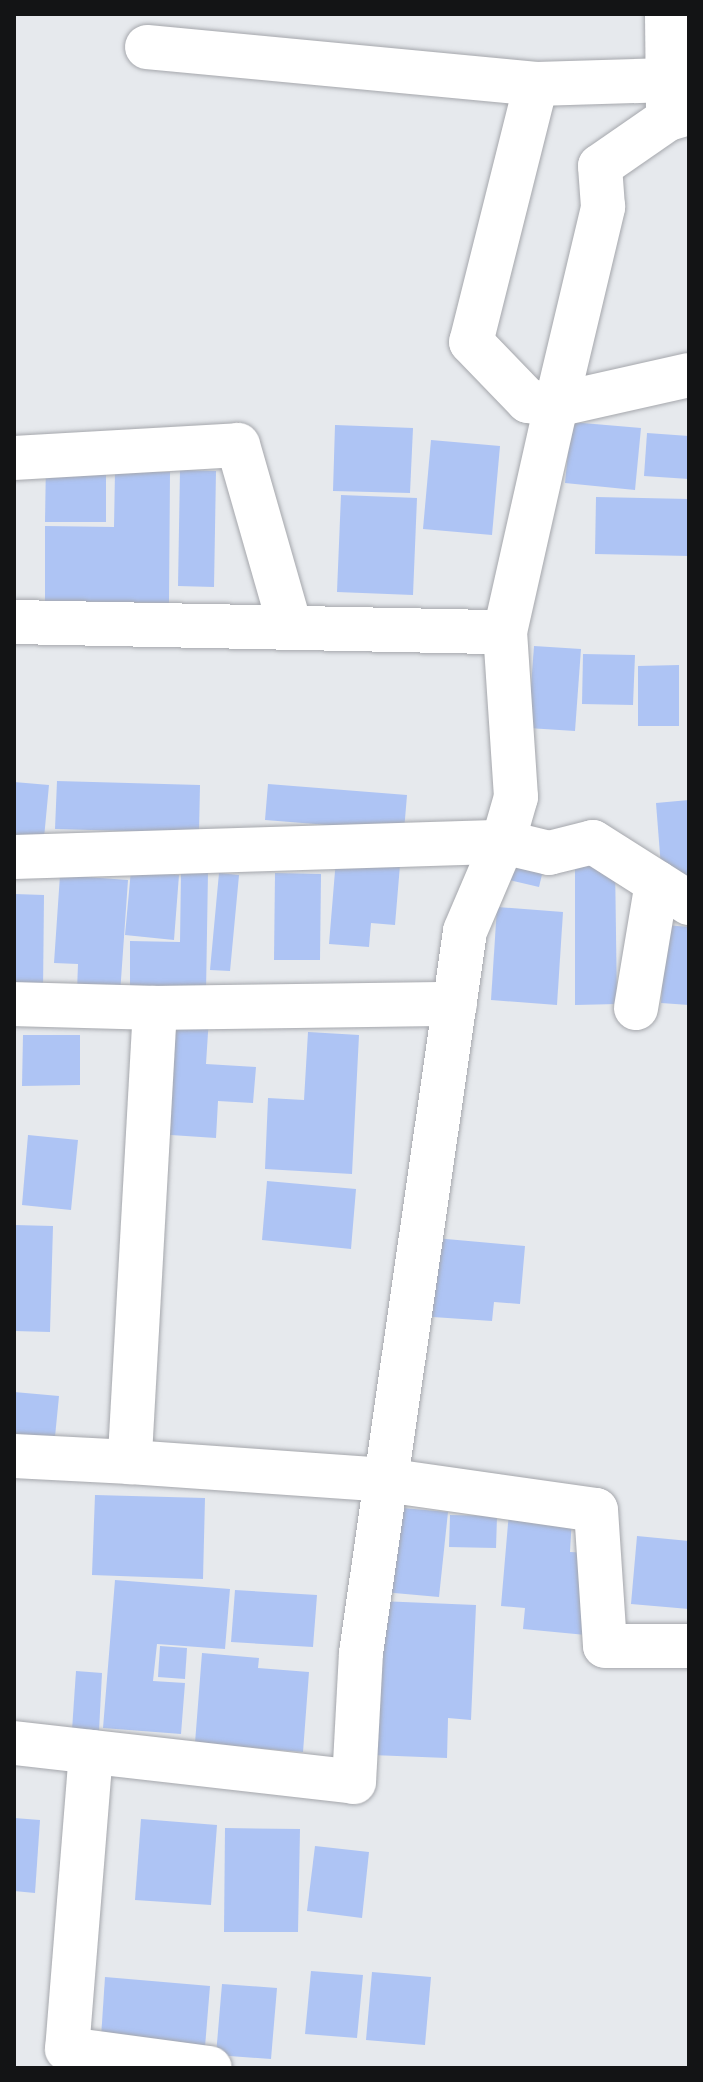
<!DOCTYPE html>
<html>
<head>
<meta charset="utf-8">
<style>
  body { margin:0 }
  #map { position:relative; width:703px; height:2082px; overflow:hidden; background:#e6e9ed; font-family:Quicksand,sans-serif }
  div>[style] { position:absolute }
  .building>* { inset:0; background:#aec4f4 }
  .roads { filter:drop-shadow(0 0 2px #a5a7ac) drop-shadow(0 0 2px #a5a7ac) }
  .minor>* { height:44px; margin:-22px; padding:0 22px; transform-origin:22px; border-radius:22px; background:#fff }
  span { translate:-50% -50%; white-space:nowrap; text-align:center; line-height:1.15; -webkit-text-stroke:7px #fff; paint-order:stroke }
  .frame { position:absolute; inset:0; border:16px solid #131415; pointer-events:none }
</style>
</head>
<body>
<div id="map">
  <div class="building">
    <div style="clip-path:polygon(571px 422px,641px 428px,635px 490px,565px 483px)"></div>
    <div style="clip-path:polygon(335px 425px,413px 428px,410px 493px,333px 491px)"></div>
    <div style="clip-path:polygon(647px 433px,689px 436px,689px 479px,644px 476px)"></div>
    <div style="clip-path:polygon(431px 440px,500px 446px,492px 535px,423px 529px)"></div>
    <div style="clip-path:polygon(46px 461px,106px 461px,106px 522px,45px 522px)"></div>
    <div style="clip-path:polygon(180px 470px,216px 471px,214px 587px,178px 586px)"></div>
    <div style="clip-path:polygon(115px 471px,170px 472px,169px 603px,45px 601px,45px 526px,114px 527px)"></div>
    <div style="clip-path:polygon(341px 495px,417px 498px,413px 595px,337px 592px)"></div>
    <div style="clip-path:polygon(596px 497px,689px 499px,689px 556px,595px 554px)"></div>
    <div style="clip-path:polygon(534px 646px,581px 649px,575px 731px,528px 728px)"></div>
    <div style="clip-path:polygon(583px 654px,635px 655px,633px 705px,582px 704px)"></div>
    <div style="clip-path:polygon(679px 665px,679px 726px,638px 726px,638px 666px)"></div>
    <div style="clip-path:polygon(57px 781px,200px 785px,199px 833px,55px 829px)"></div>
    <div style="clip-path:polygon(14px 782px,49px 785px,44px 838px,14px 836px)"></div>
    <div style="clip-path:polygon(268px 784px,407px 795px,404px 831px,265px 820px)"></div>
    <div style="clip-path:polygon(689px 800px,689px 877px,662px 880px,656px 803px)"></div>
    <div style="clip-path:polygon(508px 850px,546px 858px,539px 887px,501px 878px)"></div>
    <div style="clip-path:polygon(336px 859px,400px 865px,395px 925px,371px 923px,369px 947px,329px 944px)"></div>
    <div style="clip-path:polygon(575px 863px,615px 863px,617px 1004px,575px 1005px)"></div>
    <div style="clip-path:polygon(131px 870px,179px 875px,174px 940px,125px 935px)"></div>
    <div style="clip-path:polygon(181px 871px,208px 872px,206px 993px,130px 992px,130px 941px,180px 942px)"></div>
    <div style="clip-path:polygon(219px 873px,239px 875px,230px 971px,210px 970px)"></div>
    <div style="clip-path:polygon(275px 873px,321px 874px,320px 960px,274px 960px)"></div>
    <div style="clip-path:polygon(60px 875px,128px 880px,120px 994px,77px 991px,78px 964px,54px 963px)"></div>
    <div style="clip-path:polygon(14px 894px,44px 895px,43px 991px,14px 991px)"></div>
    <div style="clip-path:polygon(497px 907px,563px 912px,557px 1005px,491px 1000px)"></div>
    <div style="clip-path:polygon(666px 925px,689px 927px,689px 1005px,661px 1003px)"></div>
    <div style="clip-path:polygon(163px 1014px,209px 1017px,206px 1064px,256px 1067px,253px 1103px,218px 1101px,216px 1138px,156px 1134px)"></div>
    <div style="clip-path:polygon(308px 1032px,359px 1035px,352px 1174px,265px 1169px,268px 1098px,304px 1100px)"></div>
    <div style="clip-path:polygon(23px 1035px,80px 1035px,80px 1085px,22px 1086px)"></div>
    <div style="clip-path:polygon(28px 1135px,78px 1140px,71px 1210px,22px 1205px)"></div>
    <div style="clip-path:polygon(267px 1181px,356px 1189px,351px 1249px,262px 1240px)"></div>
    <div style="clip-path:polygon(14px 1225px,53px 1226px,50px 1332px,14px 1331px)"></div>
    <div style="clip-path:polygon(424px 1237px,525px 1246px,520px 1304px,494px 1302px,492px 1321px,418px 1316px)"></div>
    <div style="clip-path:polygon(14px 1392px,59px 1396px,54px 1447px,14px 1443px)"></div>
    <div style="clip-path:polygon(95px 1495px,205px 1498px,203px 1579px,92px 1575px)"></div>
    <div style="clip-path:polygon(391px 1507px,448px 1512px,439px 1597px,383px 1592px)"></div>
    <div style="clip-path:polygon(509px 1512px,572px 1518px,570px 1552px,593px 1553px,586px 1635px,523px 1629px,525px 1608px,501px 1606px)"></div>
    <div style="clip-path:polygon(450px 1515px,497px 1516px,496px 1548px,449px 1547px)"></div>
    <div style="clip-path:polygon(637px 1536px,689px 1541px,689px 1609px,631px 1604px)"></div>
    <div style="clip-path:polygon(115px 1580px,230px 1589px,225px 1649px,157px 1644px,153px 1681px,185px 1683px,181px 1734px,103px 1728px)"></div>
    <div style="clip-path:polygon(235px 1590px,317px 1595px,313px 1647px,231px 1642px)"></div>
    <div style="clip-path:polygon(379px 1601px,476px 1605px,471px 1720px,448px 1718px,447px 1758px,372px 1755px)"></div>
    <div style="clip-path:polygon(160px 1646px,187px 1648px,185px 1679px,158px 1677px)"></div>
    <div style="clip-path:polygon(202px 1653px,259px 1658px,258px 1668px,309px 1672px,303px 1752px,195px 1743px)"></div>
    <div style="clip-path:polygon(76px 1671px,102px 1673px,99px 1731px,72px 1730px)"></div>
    <div style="clip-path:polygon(14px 1818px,40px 1820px,35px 1893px,14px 1891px)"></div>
    <div style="clip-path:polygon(141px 1819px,217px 1825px,211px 1905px,135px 1900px)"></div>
    <div style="clip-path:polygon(225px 1828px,300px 1829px,298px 1932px,224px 1932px)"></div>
    <div style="clip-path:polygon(315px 1846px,369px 1852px,362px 1918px,307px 1911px)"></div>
    <div style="clip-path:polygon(311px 1971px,363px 1975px,357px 2038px,305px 2034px)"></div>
    <div style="clip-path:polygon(372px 1972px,431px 1977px,425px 2045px,366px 2040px)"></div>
    <div style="clip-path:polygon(105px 1977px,210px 1986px,205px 2047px,101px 2038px)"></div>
    <div style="clip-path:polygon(222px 1984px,277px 1988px,271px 2059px,216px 2055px)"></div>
  </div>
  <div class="roads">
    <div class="minor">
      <div style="left:667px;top:14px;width:95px;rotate:89.4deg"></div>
      <div style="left:147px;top:47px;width:391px;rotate:5.4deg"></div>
      <div style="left:536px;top:84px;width:132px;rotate:-1.7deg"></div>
      <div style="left:536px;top:84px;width:266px;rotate:104.1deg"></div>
      <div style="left:471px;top:342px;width:82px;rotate:46deg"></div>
      <div style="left:528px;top:401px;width:28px;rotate:8deg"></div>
      <div style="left:556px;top:405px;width:204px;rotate:-76.6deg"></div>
      <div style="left:603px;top:207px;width:41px;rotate:-94.2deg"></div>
      <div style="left:600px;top:166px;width:83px;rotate:-34.7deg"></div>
      <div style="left:668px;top:119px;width:22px;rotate:-16deg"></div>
      <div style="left:14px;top:458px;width:224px;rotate:-3.3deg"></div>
      <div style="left:238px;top:445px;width:188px;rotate:74deg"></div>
      <div style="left:14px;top:622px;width:491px;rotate:1.2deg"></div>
      <div style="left:14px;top:857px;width:489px;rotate:-1.8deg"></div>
      <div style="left:503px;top:842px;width:47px;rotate:13.4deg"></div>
      <div style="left:549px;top:853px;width:45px;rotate:-14deg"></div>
      <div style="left:593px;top:842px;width:114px;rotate:32.4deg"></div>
      <div style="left:14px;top:1004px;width:141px;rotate:1.6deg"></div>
      <div style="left:155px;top:1008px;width:455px;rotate:93.2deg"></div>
      <div style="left:130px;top:1462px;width:256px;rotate:4deg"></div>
      <div style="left:385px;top:1480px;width:213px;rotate:8.1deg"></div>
      <div style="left:596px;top:1510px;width:136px;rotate:86.2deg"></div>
      <div style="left:605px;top:1646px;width:84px"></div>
      <div style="left:155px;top:1008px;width:300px;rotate:-0.8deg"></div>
      <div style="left:636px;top:1008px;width:127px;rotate:-80.5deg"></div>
      <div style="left:14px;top:1456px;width:116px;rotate:3deg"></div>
      <div style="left:14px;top:1743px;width:342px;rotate:6.5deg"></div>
      <div style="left:354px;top:1782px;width:129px;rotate:-86.9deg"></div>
      <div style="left:361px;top:1653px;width:729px;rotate:-81.8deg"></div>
      <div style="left:465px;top:931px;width:97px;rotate:-66.9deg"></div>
      <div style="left:503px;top:842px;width:47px;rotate:-73.9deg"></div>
      <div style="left:516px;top:797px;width:165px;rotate:-93.8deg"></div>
      <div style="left:505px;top:632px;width:233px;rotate:-77.3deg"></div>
      <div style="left:556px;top:405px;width:136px;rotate:-12.7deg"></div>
      <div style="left:91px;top:1752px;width:298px;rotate:94.6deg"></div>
      <div style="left:67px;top:2049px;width:144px;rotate:7.6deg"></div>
    </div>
  </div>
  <div class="frame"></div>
</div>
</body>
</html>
